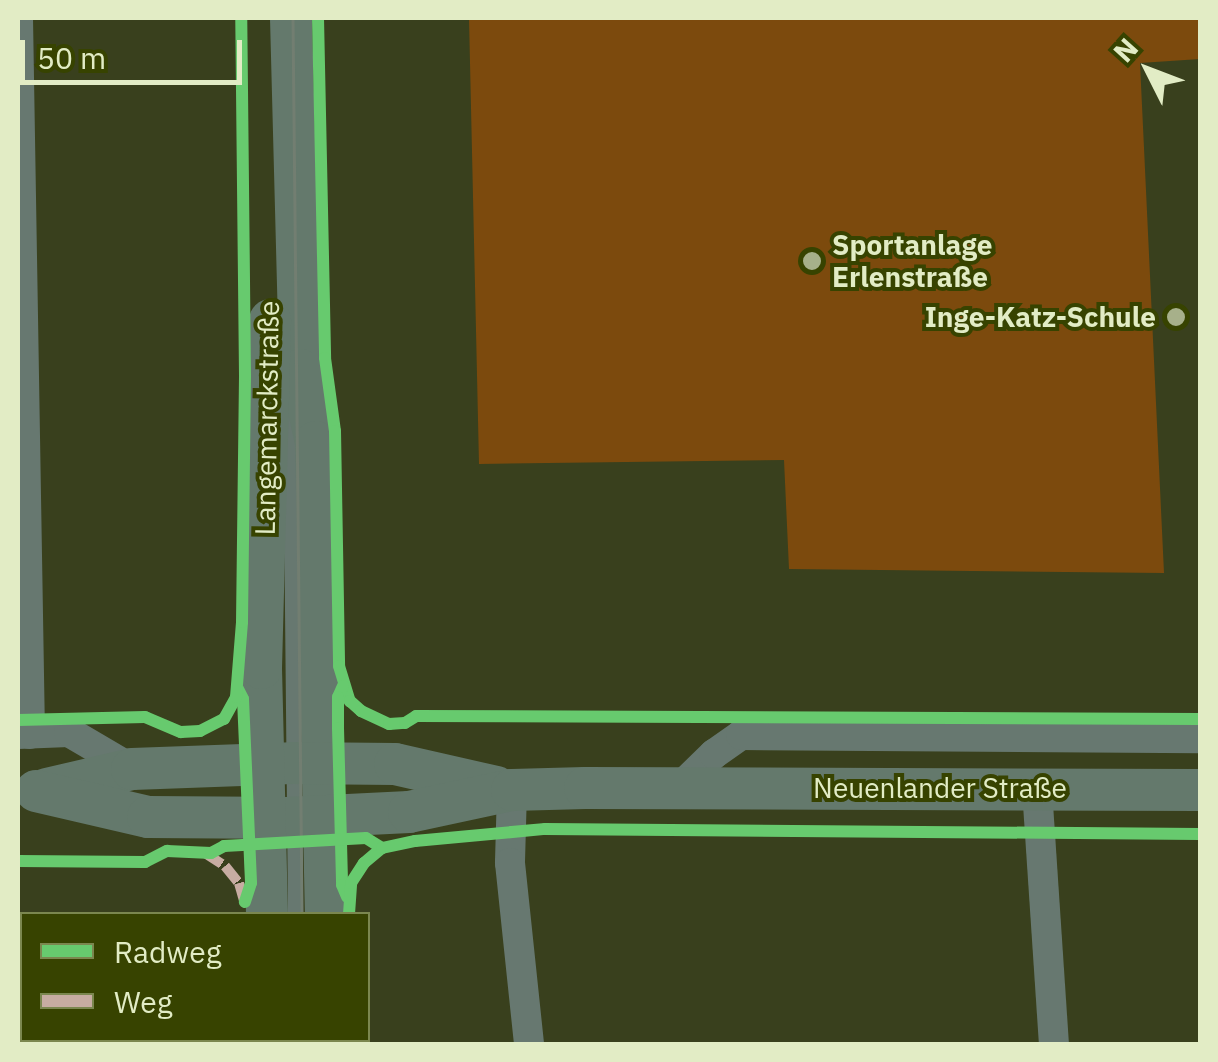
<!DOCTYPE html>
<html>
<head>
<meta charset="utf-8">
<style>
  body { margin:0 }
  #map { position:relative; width:1218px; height:1062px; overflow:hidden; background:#39401d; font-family:"IBM Plex Sans",sans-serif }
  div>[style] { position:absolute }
  .green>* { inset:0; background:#7c4a0d }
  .lane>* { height:15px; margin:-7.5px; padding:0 7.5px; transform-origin:7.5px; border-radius:7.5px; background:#677870 }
  .street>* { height:30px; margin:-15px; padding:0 15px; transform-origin:15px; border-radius:15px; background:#677870 }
  .secondary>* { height:42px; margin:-21px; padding:0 21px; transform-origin:21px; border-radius:21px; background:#64796c }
  .tram>* { height:2.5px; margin:-1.25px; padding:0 1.25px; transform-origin:1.25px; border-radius:1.25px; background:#727e71 }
  .quiet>* { height:10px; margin-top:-5px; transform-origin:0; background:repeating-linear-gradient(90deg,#c7aca2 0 20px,transparent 0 30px) }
  .cycleway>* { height:12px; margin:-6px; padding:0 6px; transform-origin:6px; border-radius:6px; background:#67ca6e }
  .dots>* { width:28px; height:28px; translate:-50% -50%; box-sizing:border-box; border:5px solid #374300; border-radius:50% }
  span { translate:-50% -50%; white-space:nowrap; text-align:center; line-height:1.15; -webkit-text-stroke:8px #374300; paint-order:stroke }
  .poi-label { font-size:28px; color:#e2ecc5; font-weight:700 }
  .left { translate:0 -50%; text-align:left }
  .right { translate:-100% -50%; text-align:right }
  .street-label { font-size:28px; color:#e2ecc5 }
  .frame { position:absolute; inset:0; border:20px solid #e2ecc5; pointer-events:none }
  .legend { position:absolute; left:20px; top:912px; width:350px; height:130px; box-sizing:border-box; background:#374300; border:2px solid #7b874f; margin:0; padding:12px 18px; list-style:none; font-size:30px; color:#e2ecc5 }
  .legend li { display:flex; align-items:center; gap:20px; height:50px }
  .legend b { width:50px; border:2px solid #7b874f }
  .north { position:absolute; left:1098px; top:20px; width:100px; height:100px; -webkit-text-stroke:8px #374300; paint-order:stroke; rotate:312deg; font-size:28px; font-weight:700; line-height:40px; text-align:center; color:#e2ecc5 }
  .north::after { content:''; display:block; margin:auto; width:35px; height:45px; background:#e2ecc5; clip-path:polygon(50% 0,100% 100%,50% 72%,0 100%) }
  .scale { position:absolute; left:20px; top:40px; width:222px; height:45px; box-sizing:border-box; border:5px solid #e2ecc5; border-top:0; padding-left:12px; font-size:30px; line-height:35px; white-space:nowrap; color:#e2ecc5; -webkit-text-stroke:8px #374300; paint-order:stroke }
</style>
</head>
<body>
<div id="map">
  <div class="green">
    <div style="clip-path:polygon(469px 18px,1200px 18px,1200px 59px,1140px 63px,1164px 573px,789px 569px,784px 460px,479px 464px)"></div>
  </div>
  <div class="lane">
    <div style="left:290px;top:408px;width:506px;rotate:89.43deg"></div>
    <div style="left:301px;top:1040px;width:4px;rotate:76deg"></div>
  </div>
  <div class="street">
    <div style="left:18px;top:18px;width:716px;rotate:89.04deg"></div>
    <div style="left:18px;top:734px;width:51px;rotate:-2.2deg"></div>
    <div style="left:69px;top:732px;width:73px;rotate:30.4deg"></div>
    <div style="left:679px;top:788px;width:49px;rotate:-44.2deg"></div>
    <div style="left:714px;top:754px;width:33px;rotate:-35deg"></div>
    <div style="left:741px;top:735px;width:459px;rotate:0.4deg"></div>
    <div style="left:1037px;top:789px;width:256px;rotate:86.2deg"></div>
    <div style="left:512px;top:790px;width:73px;rotate:91.6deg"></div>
    <div style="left:510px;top:863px;width:182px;rotate:84deg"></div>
  </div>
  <div class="secondary">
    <div style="left:291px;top:18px;width:352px;rotate:88.5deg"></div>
    <div style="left:300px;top:370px;width:74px;rotate:77.5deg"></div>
    <div style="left:316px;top:442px;width:472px;rotate:88.8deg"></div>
    <div style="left:47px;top:789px;width:87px;rotate:-13.2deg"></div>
    <div style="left:132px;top:769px;width:160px;rotate:-2.1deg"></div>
    <div style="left:292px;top:763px;width:103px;rotate:0.6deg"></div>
    <div style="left:395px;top:764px;width:104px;rotate:12.8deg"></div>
    <div style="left:36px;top:791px;width:115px;rotate:13.1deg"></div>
    <div style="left:148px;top:817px;width:139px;rotate:0.4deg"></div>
    <div style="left:287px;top:818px;width:122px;rotate:-2.8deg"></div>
    <div style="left:409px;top:812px;width:105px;rotate:-12.1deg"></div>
    <div style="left:512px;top:790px;width:73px;rotate:-1.6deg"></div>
    <div style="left:585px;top:788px;width:615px;rotate:0.19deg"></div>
    <div style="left:267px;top:914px;width:246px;rotate:-91.4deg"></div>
    <div style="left:261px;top:668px;width:348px;rotate:-88.5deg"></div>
    <div style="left:274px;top:1040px;width:4px;rotate:90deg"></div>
    <div style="left:329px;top:1040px;width:4px;rotate:90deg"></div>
  </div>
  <div class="tram">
    <div style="left:293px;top:18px;width:896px;rotate:89.42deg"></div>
    <div style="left:294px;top:1040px;width:4px;rotate:90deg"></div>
  </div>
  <div class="quiet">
    <div style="left:205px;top:853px;width:24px;rotate:33deg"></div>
    <div style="left:225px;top:866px;width:22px;rotate:51deg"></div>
    <div style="left:239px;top:883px;width:18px;rotate:74deg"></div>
    <div style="left:257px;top:1040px;width:4px;rotate:76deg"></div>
    <div style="left:352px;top:1040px;width:4px;rotate:76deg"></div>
  </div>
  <div class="cycleway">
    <div style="left:318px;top:18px;width:340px;rotate:88.8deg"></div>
    <div style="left:325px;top:358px;width:74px;rotate:82.2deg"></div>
    <div style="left:335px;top:431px;width:235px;rotate:89deg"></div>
    <div style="left:339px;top:666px;width:37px;rotate:73deg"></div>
    <div style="left:350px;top:701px;width:15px;rotate:42deg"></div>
    <div style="left:361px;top:711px;width:31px;rotate:25deg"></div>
    <div style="left:389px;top:724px;width:16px;rotate:-4deg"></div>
    <div style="left:405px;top:723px;width:13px;rotate:-32deg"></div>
    <div style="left:416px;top:716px;width:784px;rotate:0.22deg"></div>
    <div style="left:343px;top:686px;width:12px;rotate:114deg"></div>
    <div style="left:338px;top:697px;width:31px;rotate:90deg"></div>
    <div style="left:338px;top:728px;width:157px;rotate:88.5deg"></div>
    <div style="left:342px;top:885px;width:13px;rotate:67deg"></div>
    <div style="left:238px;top:689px;width:11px;rotate:63deg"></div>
    <div style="left:243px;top:699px;width:184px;rotate:87.5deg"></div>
    <div style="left:251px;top:883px;width:20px;rotate:108deg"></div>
    <div style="left:18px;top:720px;width:127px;rotate:-1.4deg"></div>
    <div style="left:145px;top:717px;width:39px;rotate:23deg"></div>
    <div style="left:181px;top:732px;width:19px;rotate:-3deg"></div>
    <div style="left:200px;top:731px;width:27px;rotate:-27deg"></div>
    <div style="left:224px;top:719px;width:25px;rotate:-61deg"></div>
    <div style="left:236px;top:697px;width:75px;rotate:-85.4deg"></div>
    <div style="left:242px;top:622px;width:246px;rotate:-89.3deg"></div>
    <div style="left:245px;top:376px;width:358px;rotate:-90.6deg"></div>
    <div style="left:18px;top:861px;width:127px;rotate:0.5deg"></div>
    <div style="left:145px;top:862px;width:25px;rotate:-27deg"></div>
    <div style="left:167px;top:851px;width:44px;rotate:2.6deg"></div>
    <div style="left:211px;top:853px;width:15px;rotate:-28deg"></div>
    <div style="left:224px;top:846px;width:142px;rotate:-3.2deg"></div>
    <div style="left:366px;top:838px;width:19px;rotate:32deg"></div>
    <div style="left:349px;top:914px;width:31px;rotate:-86deg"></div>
    <div style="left:351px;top:883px;width:24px;rotate:-57deg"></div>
    <div style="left:364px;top:863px;width:23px;rotate:-40deg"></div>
    <div style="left:382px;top:848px;width:34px;rotate:-12deg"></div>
    <div style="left:415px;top:841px;width:131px;rotate:-5.3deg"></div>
    <div style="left:545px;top:829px;width:655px;rotate:0.44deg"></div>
  </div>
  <div class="dots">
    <div style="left:812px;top:261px;background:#a7b08a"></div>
    <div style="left:1176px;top:317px;background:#a7b08a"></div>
  </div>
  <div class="poi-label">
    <span class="left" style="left:832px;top:261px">Sportanlage<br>Erlenstraße</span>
    <span class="right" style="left:1156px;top:317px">Inge-Katz-Schule</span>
  </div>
  <div class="street-label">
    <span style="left:267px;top:418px;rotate:-89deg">Langemarckstraße</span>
    <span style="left:940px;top:788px">Neuenlander Straße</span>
  </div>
  <div class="frame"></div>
  <ul class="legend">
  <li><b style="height:12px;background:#67ca6e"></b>Radweg</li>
  <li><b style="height:12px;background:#c7aca2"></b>Weg</li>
  </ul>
  <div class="north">N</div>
  <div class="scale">50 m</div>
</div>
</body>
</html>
